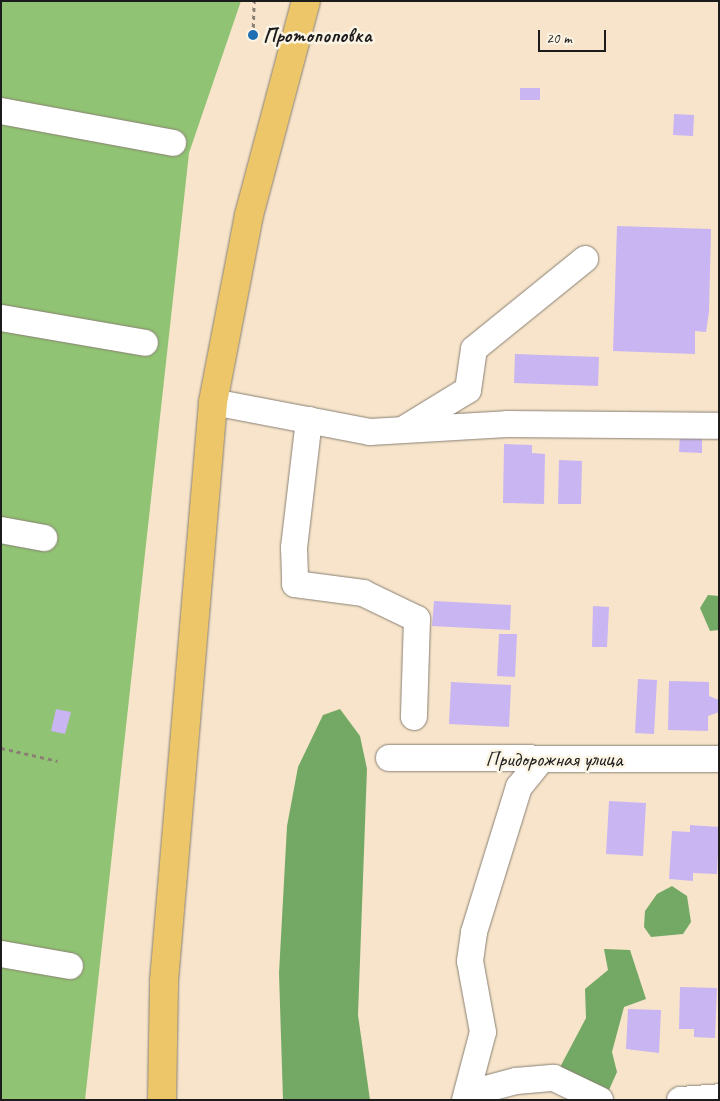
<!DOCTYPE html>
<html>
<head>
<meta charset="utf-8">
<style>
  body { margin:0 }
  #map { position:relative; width:720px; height:1101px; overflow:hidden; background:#f7e4cb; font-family:Caveat,sans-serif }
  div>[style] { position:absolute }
  .green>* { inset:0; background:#90c373 }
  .forest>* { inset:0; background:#74a965 }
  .building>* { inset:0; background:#c9b5f2 }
  .path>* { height:3px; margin-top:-1.5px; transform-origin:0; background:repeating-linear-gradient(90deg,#8a8074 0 4px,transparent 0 8px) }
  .roads { filter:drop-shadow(0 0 1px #8a8074) drop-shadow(0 0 1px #8a8074) }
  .minor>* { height:26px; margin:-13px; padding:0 13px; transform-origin:13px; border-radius:13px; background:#fff }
  .highway>* { height:28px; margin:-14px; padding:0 14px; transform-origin:14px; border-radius:14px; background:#ecc669 }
  .dots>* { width:14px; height:14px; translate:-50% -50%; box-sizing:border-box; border:2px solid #fcf5e5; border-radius:50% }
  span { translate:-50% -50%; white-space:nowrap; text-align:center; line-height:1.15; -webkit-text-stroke:5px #fcf5e5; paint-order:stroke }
  .poi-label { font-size:21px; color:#1c1c1c; font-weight:700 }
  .left { translate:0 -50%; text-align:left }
  .street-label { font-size:21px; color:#1c1c1c }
  .frame { position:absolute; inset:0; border:2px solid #1c1c1c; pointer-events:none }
  .scale { position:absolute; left:538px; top:30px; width:68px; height:22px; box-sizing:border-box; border:2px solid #1c1c1c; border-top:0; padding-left:6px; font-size:15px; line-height:18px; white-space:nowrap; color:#1c1c1c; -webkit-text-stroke:4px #fcf5e5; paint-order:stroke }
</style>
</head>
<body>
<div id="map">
  <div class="green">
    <div style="clip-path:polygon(1px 1px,241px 1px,189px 153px,85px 1100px,1px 1100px)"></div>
  </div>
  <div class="forest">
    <div style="clip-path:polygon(708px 595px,719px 596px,719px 630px,710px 631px,700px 608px)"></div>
    <div style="clip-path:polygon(340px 709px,360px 736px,367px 769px,358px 1015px,370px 1100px,283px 1100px,279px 973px,287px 826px,298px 767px,323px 715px)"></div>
    <div style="clip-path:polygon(672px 886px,687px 896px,691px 922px,683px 934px,651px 937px,644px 927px,645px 911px,657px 894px)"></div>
    <div style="clip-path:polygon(604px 949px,630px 950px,646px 999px,624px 1007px,612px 1052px,617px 1072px,609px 1090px,580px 1084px,558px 1071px,586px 1018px,585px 989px,608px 970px)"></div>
  </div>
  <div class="building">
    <div style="clip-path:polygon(520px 88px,540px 88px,540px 100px,520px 100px)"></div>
    <div style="clip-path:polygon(674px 114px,694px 115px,693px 136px,673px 135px)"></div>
    <div style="clip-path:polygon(617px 226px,711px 229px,709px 312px,706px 332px,695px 331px,695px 354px,613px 351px)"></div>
    <div style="clip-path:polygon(515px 354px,599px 357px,598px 386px,514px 383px)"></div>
    <div style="clip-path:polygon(680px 433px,702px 433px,702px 453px,679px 452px)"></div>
    <div style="clip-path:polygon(504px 444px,532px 445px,532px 453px,545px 454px,544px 504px,503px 503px)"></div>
    <div style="clip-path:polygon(559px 460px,582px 461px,581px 504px,558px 504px)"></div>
    <div style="clip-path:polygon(434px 601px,511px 605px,510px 630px,432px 626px)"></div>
    <div style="clip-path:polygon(593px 606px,609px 607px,607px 647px,592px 647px)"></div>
    <div style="clip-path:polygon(499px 634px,517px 634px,515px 677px,497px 676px)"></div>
    <div style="clip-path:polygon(638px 679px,657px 680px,654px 734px,635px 733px)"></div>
    <div style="clip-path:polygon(669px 681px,709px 682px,709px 696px,719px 700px,719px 712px,708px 716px,708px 731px,668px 730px)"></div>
    <div style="clip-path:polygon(451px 682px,511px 685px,509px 727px,449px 724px)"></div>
    <div style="clip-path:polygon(56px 709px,71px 712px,65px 734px,51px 731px)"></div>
    <div style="clip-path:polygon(609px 801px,646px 803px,643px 856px,606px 854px)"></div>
    <div style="clip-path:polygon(690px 825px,719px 827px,717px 874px,693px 873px,693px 881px,669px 879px,672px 831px,690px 832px)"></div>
    <div style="clip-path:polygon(680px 987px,717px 988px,715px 1038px,694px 1037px,694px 1029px,679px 1029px)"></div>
    <div style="clip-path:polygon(628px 1009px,661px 1010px,659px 1053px,626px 1049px)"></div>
  </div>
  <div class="path">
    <div style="left:253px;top:35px;width:34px;rotate:-88deg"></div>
    <div style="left:1px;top:748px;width:58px;rotate:12.8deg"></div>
  </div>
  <div class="roads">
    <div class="minor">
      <div style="left:1px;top:111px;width:175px;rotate:10.5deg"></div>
      <div style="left:1px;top:318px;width:146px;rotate:9.8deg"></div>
      <div style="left:213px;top:402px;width:160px;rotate:10.8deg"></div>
      <div style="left:370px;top:432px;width:137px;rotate:-3.3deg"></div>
      <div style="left:507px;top:424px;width:212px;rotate:0.5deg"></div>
      <div style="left:309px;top:420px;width:129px;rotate:96.7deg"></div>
      <div style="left:294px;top:548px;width:36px;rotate:88deg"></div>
      <div style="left:295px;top:584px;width:69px;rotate:7.5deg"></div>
      <div style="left:363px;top:593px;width:60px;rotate:25.7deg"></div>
      <div style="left:417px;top:619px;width:98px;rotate:91.8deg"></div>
      <div style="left:404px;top:429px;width:75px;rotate:-31.4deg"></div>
      <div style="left:468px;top:390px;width:41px;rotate:-81.7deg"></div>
      <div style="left:474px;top:349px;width:143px;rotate:-39deg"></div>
      <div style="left:1px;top:530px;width:44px;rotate:10.5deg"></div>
      <div style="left:389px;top:758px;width:330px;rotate:0.2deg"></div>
      <div style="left:1px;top:954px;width:70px;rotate:9.9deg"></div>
      <div style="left:467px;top:1094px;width:51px;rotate:-14.9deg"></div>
      <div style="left:516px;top:1081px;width:38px;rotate:-5deg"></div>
      <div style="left:554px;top:1078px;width:51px;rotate:25.6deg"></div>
      <div style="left:465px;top:1100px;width:70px;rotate:-75.2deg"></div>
      <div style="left:483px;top:1032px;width:72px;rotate:-100.4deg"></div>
      <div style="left:470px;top:961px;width:29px;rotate:-82deg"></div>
      <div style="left:474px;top:932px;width:152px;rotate:-72.8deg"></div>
      <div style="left:519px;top:787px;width:36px;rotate:-51deg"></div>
      <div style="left:680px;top:1100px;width:39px;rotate:-4deg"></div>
    </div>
    <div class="highway">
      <div style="left:162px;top:1100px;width:119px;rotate:-89deg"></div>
      <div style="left:164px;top:981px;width:581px;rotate:-85.16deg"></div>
      <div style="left:213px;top:402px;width:190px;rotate:-79.1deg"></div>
      <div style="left:249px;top:215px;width:221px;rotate:-75.1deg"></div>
    </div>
  </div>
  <div class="dots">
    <div style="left:253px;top:35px;background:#1f6fb2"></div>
  </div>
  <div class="poi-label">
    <span class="left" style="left:263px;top:35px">Протопоповка</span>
  </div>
  <div class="street-label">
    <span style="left:554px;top:759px">Придорожная улица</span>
  </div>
  <div class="frame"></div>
  <div class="scale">20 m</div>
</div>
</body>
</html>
